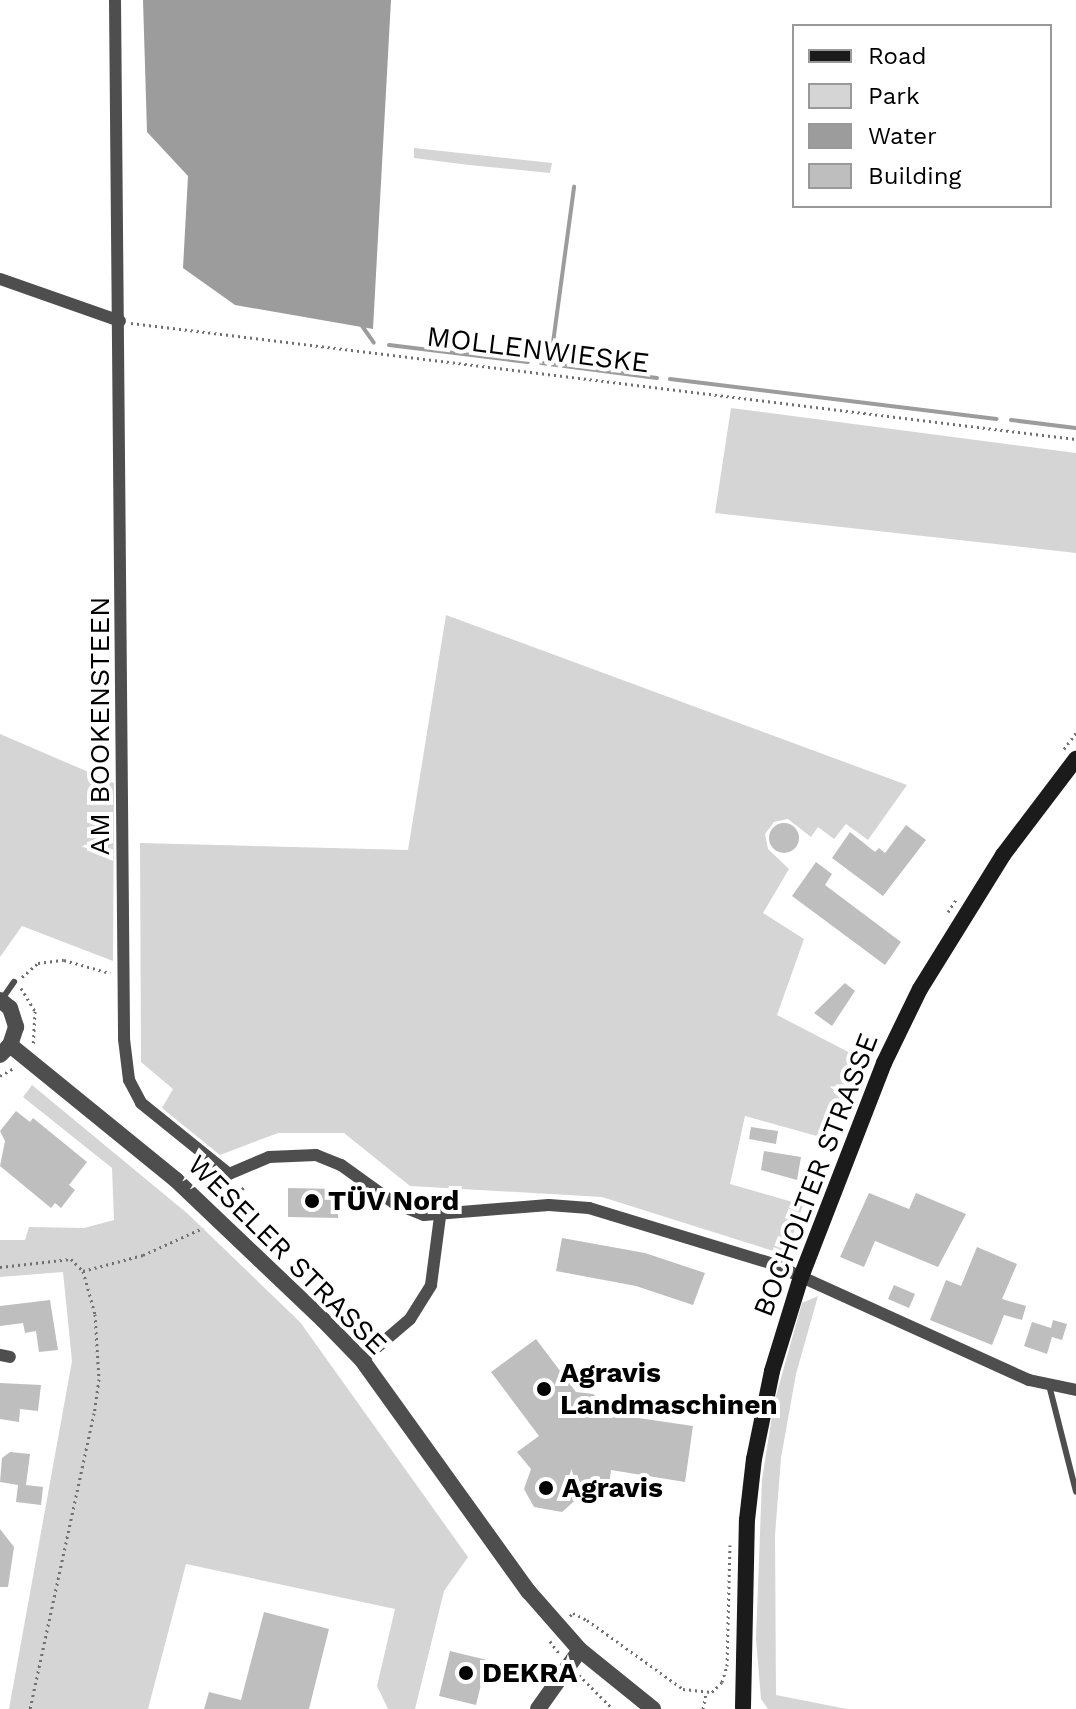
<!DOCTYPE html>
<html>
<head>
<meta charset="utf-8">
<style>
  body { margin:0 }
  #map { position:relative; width:1076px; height:1709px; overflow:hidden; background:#fff; font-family:"Work Sans",sans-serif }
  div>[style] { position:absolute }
  .green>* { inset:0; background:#d5d5d5 }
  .water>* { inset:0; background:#9c9c9c }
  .stream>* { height:4px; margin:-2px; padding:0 2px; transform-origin:2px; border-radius:2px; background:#9c9c9c }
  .building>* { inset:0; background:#bebebe }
  .round { border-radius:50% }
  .path>* { height:3px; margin-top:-1.5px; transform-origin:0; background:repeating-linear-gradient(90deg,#707070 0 2px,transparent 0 6px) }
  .service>* { height:6px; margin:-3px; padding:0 3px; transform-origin:3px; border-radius:3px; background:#4e4e4e }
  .minor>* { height:12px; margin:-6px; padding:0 6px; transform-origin:6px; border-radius:6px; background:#4e4e4e }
  .tertiary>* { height:16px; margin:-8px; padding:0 8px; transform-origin:8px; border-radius:8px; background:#4e4e4e }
  .secondary>* { height:16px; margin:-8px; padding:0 8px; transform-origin:8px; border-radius:8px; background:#1b1b1b }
  .dots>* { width:22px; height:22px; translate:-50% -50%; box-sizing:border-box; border:4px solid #fff; border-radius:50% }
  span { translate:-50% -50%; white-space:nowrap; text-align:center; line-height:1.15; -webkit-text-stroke:8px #fff; paint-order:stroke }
  .street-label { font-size:28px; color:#000 }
  .poi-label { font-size:28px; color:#000; font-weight:700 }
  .left { translate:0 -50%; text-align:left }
  .legend { position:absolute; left:792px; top:24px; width:260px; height:184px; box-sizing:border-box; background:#fff; border:2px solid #999; margin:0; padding:10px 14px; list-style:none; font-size:24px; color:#000 }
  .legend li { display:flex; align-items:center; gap:16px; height:40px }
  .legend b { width:40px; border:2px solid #999 }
</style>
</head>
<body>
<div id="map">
  <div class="green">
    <div style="clip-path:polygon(414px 148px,552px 163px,550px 173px,469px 165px,414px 158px)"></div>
    <div style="clip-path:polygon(731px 408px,1076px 453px,1076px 553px,715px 513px)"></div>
    <div style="clip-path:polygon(446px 615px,907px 785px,868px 840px,846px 824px,834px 839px,818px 827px,811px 837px,788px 819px,774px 822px,765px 834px,768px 849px,789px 869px,763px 913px,804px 939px,777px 1015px,856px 1056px,824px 1138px,745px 1116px,730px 1184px,803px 1205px,786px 1255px,602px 1197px,410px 1186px,344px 1133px,278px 1133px,220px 1155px,162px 1108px,173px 1089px,141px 1062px,140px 843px,408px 850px)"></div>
    <div style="clip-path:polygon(0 734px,114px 783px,113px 961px,22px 926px,0 957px)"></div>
    <div style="clip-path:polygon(32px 1085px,188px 1214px,300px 1322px,468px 1557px,444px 1591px,415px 1709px,388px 1709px,377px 1686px,395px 1609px,186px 1564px,148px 1709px,9px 1709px,72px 1361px,63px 1272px,0 1277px,0 1240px,25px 1240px,29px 1227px,84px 1228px,114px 1220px,112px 1168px,23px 1097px)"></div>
    <div style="clip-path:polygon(818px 1296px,796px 1374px,781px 1458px,775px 1535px,776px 1695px,847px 1709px,768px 1709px,761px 1699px,756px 1639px,762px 1480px,774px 1403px,802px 1303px)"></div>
  </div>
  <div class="water">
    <div style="clip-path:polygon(143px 0,391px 0,373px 329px,235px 305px,183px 268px,188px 176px,147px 132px)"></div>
  </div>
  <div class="stream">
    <div style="left:360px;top:323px;width:24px;rotate:55deg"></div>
    <div style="left:389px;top:345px;width:140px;rotate:7deg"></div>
    <div style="left:541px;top:363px;width:117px;rotate:7.4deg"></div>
    <div style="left:550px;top:365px;width:180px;rotate:-82.3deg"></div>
    <div style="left:670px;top:379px;width:329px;rotate:7deg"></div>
    <div style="left:1011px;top:420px;width:65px;rotate:7deg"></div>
  </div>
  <div class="building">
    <div class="round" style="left:769px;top:823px;width:30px;height:30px"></div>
    <div style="clip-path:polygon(906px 825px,926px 840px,883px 896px,832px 858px,850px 832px,875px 852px,879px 848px,885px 853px)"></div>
    <div style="clip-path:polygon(816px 862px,832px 874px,825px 885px,901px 942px,885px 965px,792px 896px)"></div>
    <div style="clip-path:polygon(845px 983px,855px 991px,832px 1026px,814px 1013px)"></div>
    <div style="clip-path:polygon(16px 1111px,30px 1122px,33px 1118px,87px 1162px,69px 1185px,75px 1190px,61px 1208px,55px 1203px,51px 1208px,0 1166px,5px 1141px,0 1131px)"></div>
    <div style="clip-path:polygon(751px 1127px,778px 1131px,776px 1144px,749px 1139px)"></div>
    <div style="clip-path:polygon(764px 1151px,801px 1157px,797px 1180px,761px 1170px)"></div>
    <div style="clip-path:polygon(288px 1188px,338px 1189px,338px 1218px,288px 1217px)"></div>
    <div style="clip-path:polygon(869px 1193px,909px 1209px,916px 1193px,966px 1214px,938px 1267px,875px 1241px,864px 1267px,840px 1257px)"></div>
    <div style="clip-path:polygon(562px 1238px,645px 1253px,705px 1273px,693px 1305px,636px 1286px,556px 1271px)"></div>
    <div style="clip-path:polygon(977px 1247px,1017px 1264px,1002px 1299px,1026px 1306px,1022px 1320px,1004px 1315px,992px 1345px,930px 1320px,946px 1280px,961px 1286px)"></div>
    <div style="clip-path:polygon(894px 1285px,915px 1294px,909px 1308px,888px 1299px)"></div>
    <div style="clip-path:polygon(50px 1300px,58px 1350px,39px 1352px,36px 1331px,25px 1333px,23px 1323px,0 1326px,0 1306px)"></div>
    <div style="clip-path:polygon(1053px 1320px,1067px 1324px,1062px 1340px,1052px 1337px,1047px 1354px,1024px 1346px,1032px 1322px,1051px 1328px)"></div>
    <div style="clip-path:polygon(536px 1339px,576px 1392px,593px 1394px,612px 1408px,611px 1414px,693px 1426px,685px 1482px,611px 1470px,607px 1500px,580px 1496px,562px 1512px,534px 1507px,524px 1489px,531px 1469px,517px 1452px,539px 1436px,491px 1372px)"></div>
    <div style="clip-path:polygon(0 1383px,41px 1385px,38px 1411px,20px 1409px,19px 1422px,0 1419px)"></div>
    <div style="clip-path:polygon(10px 1452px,30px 1454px,26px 1485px,43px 1487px,41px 1505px,16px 1502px,18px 1485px,0 1482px,2px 1458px)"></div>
    <div style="clip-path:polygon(0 1529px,14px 1547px,8px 1587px,0 1587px)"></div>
    <div style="clip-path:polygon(264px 1612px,329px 1629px,309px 1709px,204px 1709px,209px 1692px,241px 1700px)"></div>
    <div style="clip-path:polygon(450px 1651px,487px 1660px,476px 1705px,439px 1696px)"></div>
  </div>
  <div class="path">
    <div style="left:131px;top:323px;width:952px;rotate:7deg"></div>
    <div style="left:1064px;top:749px;width:20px;rotate:-53deg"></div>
    <div style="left:948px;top:912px;width:17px;rotate:-57deg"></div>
    <div style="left:22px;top:977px;width:21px;rotate:-41deg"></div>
    <div style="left:38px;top:963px;width:26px;rotate:-7deg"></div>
    <div style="left:64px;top:960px;width:48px;rotate:15.8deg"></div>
    <div style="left:21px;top:988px;width:27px;rotate:59deg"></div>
    <div style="left:35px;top:1011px;width:33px;rotate:93deg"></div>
    <div style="left:0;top:1076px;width:16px;rotate:-30deg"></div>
    <div style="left:226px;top:1207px;width:28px;rotate:-48deg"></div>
    <div style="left:0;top:1267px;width:71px;rotate:-6.4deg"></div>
    <div style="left:71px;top:1259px;width:17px;rotate:45deg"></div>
    <div style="left:83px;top:1271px;width:45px;rotate:74.4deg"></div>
    <div style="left:95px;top:1314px;width:65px;rotate:86.5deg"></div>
    <div style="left:99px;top:1379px;width:34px;rotate:98deg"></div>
    <div style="left:94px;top:1413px;width:303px;rotate:102.2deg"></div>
    <div style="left:83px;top:1271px;width:62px;rotate:-14.9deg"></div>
    <div style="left:143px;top:1255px;width:66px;rotate:-24.2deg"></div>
    <div style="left:570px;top:1616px;width:4px;rotate:-45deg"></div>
    <div style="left:573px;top:1613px;width:16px;rotate:27deg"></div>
    <div style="left:587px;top:1620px;width:118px;rotate:35.7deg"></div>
    <div style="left:683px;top:1689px;width:29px;rotate:6deg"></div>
    <div style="left:712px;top:1692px;width:14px;rotate:-45deg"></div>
    <div style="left:722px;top:1682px;width:17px;rotate:-73deg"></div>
    <div style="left:727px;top:1666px;width:121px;rotate:-88.6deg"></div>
    <div style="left:550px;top:1641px;width:17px;rotate:54deg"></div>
    <div style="left:579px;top:1675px;width:48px;rotate:45deg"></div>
    <div style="left:703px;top:1709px;width:16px;rotate:-79deg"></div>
  </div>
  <div class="service">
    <div style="left:2px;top:999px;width:21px;rotate:-55deg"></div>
    <div style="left:1049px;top:1385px;width:110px;rotate:75.8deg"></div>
  </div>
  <div class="minor">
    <div style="left:115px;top:0;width:1039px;rotate:89.5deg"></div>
    <div style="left:124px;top:1039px;width:41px;rotate:83deg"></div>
    <div style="left:129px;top:1080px;width:26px;rotate:62deg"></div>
    <div style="left:141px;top:1103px;width:113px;rotate:38.9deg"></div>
    <div style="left:229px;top:1174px;width:43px;rotate:-23deg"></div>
    <div style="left:269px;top:1157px;width:47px;rotate:-2.4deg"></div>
    <div style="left:316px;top:1155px;width:27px;rotate:22deg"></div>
    <div style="left:341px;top:1165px;width:65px;rotate:35.6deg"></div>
    <div style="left:394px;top:1203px;width:32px;rotate:22deg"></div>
    <div style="left:424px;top:1215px;width:125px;rotate:-4.6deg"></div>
    <div style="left:549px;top:1205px;width:40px;rotate:4.3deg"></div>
    <div style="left:589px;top:1208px;width:192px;rotate:16.9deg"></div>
    <div style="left:773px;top:1264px;width:281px;rotate:24.4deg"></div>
    <div style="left:1029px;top:1380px;width:48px;rotate:12deg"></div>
    <div style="left:0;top:279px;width:127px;rotate:19.3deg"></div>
    <div style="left:0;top:1355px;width:10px;rotate:11deg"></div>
    <div style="left:362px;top:1360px;width:63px;rotate:-40.5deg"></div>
    <div style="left:410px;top:1319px;width:40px;rotate:-58deg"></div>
    <div style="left:431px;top:1285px;width:69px;rotate:-82.5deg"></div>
  </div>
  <div class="tertiary">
    <div style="left:0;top:1000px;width:13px;rotate:39deg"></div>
    <div style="left:10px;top:1008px;width:20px;rotate:72deg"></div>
    <div style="left:16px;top:1027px;width:19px;rotate:108deg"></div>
    <div style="left:10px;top:1045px;width:14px;rotate:135deg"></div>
    <div style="left:10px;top:1045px;width:214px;rotate:39.1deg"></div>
    <div style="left:176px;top:1180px;width:203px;rotate:43.6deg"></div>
    <div style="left:323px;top:1320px;width:56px;rotate:45.7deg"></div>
    <div style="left:362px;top:1360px;width:286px;rotate:54.3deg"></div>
    <div style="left:529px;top:1592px;width:77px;rotate:48.7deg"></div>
    <div style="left:580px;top:1650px;width:94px;rotate:38.9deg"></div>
    <div style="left:538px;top:1709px;width:72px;rotate:-54.6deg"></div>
  </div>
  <div class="secondary">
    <div style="left:743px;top:1707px;width:187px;rotate:-88.8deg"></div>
    <div style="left:747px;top:1520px;width:61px;rotate:-83.5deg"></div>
    <div style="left:754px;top:1459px;width:90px;rotate:-78.4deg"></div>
    <div style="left:772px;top:1371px;width:98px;rotate:-72.9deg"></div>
    <div style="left:801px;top:1277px;width:230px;rotate:-68.8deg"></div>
    <div style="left:884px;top:1063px;width:82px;rotate:-64.1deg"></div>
    <div style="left:920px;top:989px;width:158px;rotate:-58.2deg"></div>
    <div style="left:1003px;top:855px;width:121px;rotate:-52.8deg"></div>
  </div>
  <div class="dots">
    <div style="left:312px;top:1201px;background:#000"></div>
    <div style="left:544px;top:1389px;background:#000"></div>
    <div style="left:546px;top:1488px;background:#000"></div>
    <div style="left:466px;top:1673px;background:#000"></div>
  </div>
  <div class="street-label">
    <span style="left:538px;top:350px;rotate:7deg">MOLLENWIESKE</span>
    <span style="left:100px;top:726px;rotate:-90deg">AM BOOKENSTEEN</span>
    <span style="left:816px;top:1175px;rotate:-69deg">BOCHOLTER STRASSE</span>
    <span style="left:287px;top:1255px;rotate:45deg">WESELER STRASSE</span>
  </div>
  <div class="poi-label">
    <span class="left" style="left:328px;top:1201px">TÜV Nord</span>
    <span class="left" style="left:560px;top:1389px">Agravis<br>Landmaschinen</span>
    <span class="left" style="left:562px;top:1488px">Agravis</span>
    <span class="left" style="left:482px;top:1673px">DEKRA</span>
  </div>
  <ul class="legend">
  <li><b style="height:10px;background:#1b1b1b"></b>Road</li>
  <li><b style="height:22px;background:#d5d5d5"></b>Park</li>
  <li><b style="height:22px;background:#9c9c9c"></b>Water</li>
  <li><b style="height:22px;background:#bebebe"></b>Building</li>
  </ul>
</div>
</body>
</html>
